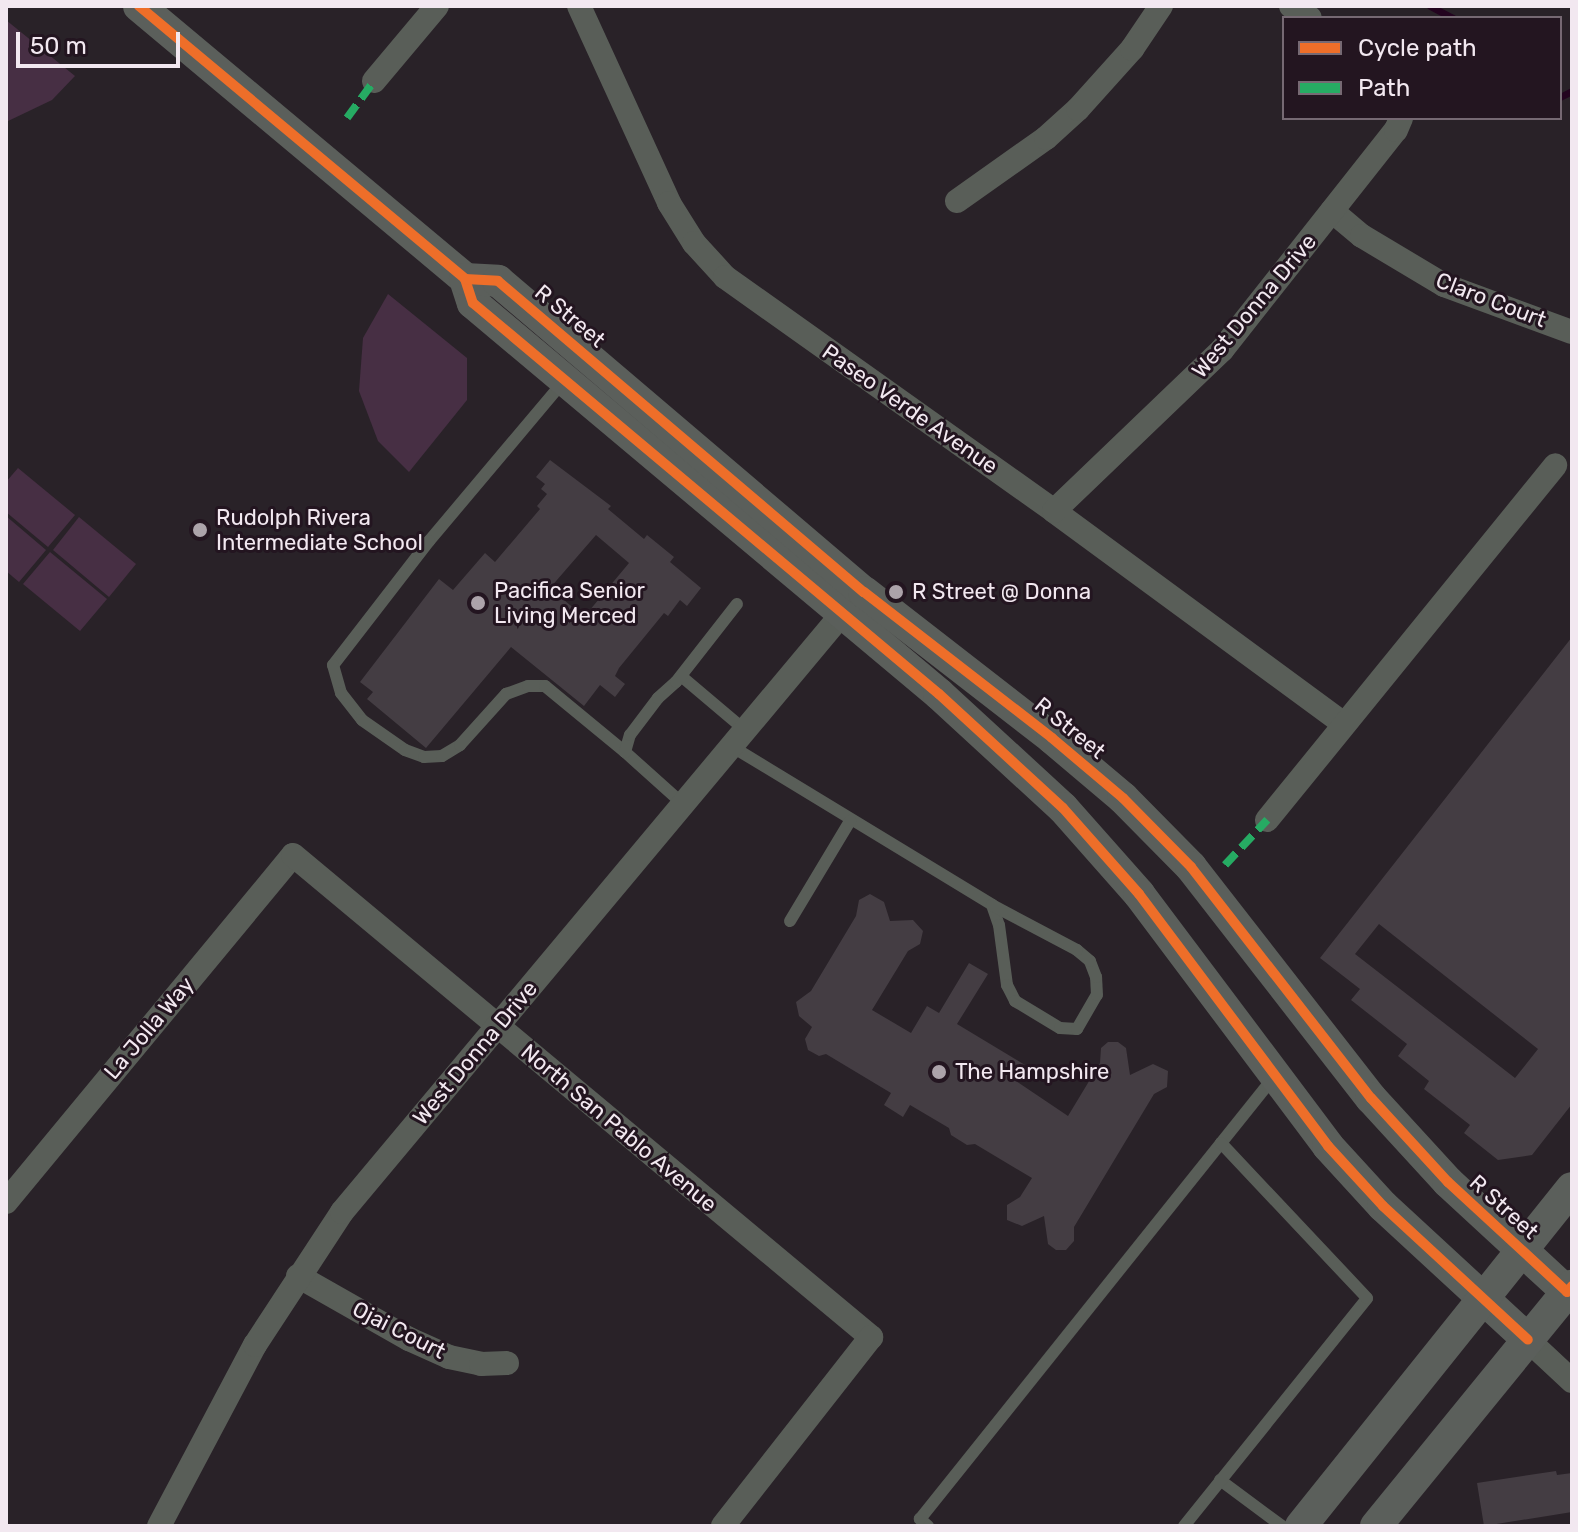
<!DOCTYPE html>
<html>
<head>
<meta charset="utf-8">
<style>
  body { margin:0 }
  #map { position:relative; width:1578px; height:1532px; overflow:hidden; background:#292228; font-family:Rubik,sans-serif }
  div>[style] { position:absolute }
  .green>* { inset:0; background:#472f44 }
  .stream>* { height:7px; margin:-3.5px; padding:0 3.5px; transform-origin:3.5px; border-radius:3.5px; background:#23031f }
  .building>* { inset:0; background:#443d43 }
  .lane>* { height:12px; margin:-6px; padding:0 6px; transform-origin:6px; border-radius:6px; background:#595e58 }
  .street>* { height:24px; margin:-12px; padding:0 12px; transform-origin:12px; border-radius:12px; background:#595e58 }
  .secondary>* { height:32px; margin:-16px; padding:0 16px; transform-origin:16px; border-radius:16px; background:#5b5f5b }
  .quiet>* { height:8px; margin-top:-4px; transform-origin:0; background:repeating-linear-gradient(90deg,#26ab63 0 16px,transparent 0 24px) }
  .cycleway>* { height:10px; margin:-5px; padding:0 5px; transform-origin:5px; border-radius:5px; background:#ee6e29 }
  .dots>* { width:22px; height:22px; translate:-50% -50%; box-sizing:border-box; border:4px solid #231520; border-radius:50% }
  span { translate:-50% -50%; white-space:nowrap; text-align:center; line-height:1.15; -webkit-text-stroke:6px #231520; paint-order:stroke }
  .street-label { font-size:22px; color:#f2e8f0 }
  .poi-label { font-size:22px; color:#f2e8f0 }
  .left { translate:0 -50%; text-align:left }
  .frame { position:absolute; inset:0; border:8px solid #f2e8f0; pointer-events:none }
  .legend { position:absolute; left:1282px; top:16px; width:280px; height:104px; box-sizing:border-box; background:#231520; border:2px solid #766973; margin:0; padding:10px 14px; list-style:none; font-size:24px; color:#f2e8f0 }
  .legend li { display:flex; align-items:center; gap:16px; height:40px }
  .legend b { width:40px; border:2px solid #766973 }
  .scale { position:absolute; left:16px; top:32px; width:164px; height:36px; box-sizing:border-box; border:4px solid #f2e8f0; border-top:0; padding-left:10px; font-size:24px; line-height:28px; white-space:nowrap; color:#f2e8f0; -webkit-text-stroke:6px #231520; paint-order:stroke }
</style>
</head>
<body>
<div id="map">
  <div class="green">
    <div style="clip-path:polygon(6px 20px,75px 76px,52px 100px,6px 122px)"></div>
    <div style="clip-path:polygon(388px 294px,467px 358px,467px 400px,409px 472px,378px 441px,359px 391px,363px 338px)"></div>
    <div style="clip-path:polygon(18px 468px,75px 515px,48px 547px,6px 512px,6px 482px)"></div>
    <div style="clip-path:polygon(6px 516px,46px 550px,19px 582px,6px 571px)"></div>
    <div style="clip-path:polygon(79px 517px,136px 564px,109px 597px,53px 550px)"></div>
    <div style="clip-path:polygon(50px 552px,107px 599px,80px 631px,23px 584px)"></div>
  </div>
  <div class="stream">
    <div style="left:1430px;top:6px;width:26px;rotate:28deg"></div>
    <div style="left:1560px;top:97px;width:13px;rotate:-27deg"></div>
  </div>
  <div class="building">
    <div style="clip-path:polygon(evenodd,550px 460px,611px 506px,608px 509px,644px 539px,647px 535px,674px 557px,670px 562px,701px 588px,687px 606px,680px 600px,668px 616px,664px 613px,619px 668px,615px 676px,625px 684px,615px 697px,600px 685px,584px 706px,511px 647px,426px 748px,367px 699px,373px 692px,360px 682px,439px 579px,453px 590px,485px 553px,495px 562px,540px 509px,537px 506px,547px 494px,541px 489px,545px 484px,536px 477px,550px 460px,596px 535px,629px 563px,584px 617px,550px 588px,596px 535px)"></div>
    <div style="clip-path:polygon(evenodd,1572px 637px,1572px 1104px,1532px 1155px,1498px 1160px,1464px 1133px,1470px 1125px,1424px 1089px,1429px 1081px,1398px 1056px,1407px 1044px,1351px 1000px,1360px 989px,1320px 958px,1572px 637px,1379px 924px,1538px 1049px,1515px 1078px,1355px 954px,1379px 924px)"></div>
    <div style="clip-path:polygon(870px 894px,884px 902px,890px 921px,913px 920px,923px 931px,920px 944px,908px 951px,872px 1010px,911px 1033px,927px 1006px,939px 1013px,969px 963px,988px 974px,957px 1024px,1025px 1065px,1016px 1081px,1068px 1116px,1100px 1063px,1101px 1048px,1108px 1042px,1118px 1042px,1126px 1048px,1130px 1075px,1153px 1064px,1168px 1071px,1167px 1087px,1154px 1094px,1074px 1227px,1074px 1241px,1066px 1250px,1056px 1250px,1048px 1244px,1044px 1216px,1022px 1226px,1007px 1220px,1007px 1205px,1020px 1197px,1032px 1178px,975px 1144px,967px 1145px,951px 1135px,949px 1128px,910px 1105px,903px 1117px,884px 1105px,891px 1093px,826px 1054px,819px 1056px,808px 1050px,805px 1039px,812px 1027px,799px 1016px,796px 1002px,811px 991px,856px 916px,859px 900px)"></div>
    <div style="clip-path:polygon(1556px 1471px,1557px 1475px,1572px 1473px,1572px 1512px,1484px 1526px,1477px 1483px)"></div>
  </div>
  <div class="lane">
    <div style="left:563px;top:382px;width:208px;rotate:130.1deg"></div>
    <div style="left:429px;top:541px;width:157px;rotate:127.7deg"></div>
    <div style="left:333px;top:665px;width:29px;rotate:74deg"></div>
    <div style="left:341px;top:693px;width:34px;rotate:52deg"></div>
    <div style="left:362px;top:720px;width:52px;rotate:34.9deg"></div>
    <div style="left:405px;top:750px;width:20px;rotate:20deg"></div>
    <div style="left:424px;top:757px;width:18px;rotate:-3deg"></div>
    <div style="left:442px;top:756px;width:21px;rotate:-31deg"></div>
    <div style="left:460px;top:745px;width:69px;rotate:-48deg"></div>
    <div style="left:506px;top:694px;width:23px;rotate:-20deg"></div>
    <div style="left:528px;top:686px;width:17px"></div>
    <div style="left:545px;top:686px;width:104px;rotate:39.5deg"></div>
    <div style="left:681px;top:676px;width:84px;rotate:40.2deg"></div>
    <div style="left:731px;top:746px;width:306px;rotate:31.3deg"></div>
    <div style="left:992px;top:905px;width:21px;rotate:71deg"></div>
    <div style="left:999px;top:925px;width:61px;rotate:82.4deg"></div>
    <div style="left:1007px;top:985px;width:18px;rotate:63deg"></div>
    <div style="left:1015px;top:1001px;width:52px;rotate:31deg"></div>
    <div style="left:1060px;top:1028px;width:17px;rotate:3deg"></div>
    <div style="left:1077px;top:1029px;width:39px;rotate:-60deg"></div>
    <div style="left:1097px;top:995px;width:18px;rotate:-93deg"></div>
    <div style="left:1096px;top:977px;width:17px;rotate:-111deg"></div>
    <div style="left:1090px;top:961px;width:17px;rotate:-140deg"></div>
    <div style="left:1077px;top:950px;width:96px;rotate:-152.1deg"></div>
    <div style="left:683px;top:804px;width:78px;rotate:-138.1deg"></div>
    <div style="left:625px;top:752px;width:18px;rotate:-74deg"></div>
    <div style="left:630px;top:735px;width:46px;rotate:-52.9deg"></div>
    <div style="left:658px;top:698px;width:24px;rotate:-42deg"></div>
    <div style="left:676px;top:682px;width:99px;rotate:-52deg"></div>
    <div style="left:790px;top:921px;width:117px;rotate:-59deg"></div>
    <div style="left:1220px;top:1480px;width:77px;rotate:36.6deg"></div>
    <div style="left:928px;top:1526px;width:11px;rotate:-139deg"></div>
    <div style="left:920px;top:1519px;width:565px;rotate:-51.32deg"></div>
    <div style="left:1184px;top:1526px;width:292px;rotate:-51.2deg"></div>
    <div style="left:1367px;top:1298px;width:213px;rotate:-133.3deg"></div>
  </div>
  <div class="street">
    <div style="left:579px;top:6px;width:217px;rotate:65.4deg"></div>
    <div style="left:669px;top:203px;width:47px;rotate:58deg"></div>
    <div style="left:694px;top:243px;width:46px;rotate:47.6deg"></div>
    <div style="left:725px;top:277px;width:404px;rotate:35.4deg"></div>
    <div style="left:1054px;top:511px;width:360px;rotate:36.3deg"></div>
    <div style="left:1291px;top:6px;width:22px;rotate:32deg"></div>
    <div style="left:374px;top:81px;width:98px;rotate:-50deg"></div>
    <div style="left:957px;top:201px;width:109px;rotate:-35.3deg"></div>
    <div style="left:1046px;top:138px;width:43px;rotate:-42.2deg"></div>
    <div style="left:1078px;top:109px;width:81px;rotate:-48deg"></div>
    <div style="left:1132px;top:49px;width:52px;rotate:-56deg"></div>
    <div style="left:1332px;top:211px;width:39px;rotate:40deg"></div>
    <div style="left:1362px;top:236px;width:96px;rotate:30.9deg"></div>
    <div style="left:1444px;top:285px;width:136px;rotate:20.2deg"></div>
    <div style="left:1054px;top:511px;width:233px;rotate:-43.8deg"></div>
    <div style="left:1222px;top:350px;width:280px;rotate:-51.7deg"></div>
    <div style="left:1396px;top:130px;width:13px;rotate:-67deg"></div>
    <div style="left:1267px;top:820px;width:457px;rotate:-50.9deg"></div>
    <div style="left:6px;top:1202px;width:450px;rotate:-50.4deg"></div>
    <div style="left:293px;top:855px;width:753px;rotate:39.83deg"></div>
    <div style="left:871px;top:1337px;width:240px;rotate:128.1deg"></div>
    <div style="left:298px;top:1276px;width:128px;rotate:29.6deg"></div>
    <div style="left:409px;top:1339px;width:44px;rotate:24.2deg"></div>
    <div style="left:449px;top:1357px;width:33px;rotate:12deg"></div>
    <div style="left:481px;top:1364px;width:26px;rotate:-2deg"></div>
    <div style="left:1528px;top:1340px;width:60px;rotate:43deg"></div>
    <div style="left:159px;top:1526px;width:205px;rotate:-62.1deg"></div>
    <div style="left:255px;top:1345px;width:159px;rotate:-56.8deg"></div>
    <div style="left:342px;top:1212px;width:779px;rotate:-50.1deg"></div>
  </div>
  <div class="secondary">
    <div style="left:139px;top:6px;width:425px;rotate:39.9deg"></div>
    <div style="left:465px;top:279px;width:25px;rotate:72deg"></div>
    <div style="left:473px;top:303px;width:608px;rotate:40deg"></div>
    <div style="left:939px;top:694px;width:168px;rotate:42.6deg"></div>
    <div style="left:1063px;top:808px;width:115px;rotate:48.5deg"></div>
    <div style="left:1139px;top:894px;width:315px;rotate:53.1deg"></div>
    <div style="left:1328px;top:1146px;width:81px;rotate:47.5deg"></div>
    <div style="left:1383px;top:1206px;width:197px;rotate:42.7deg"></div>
    <div style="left:465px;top:279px;width:33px;rotate:3deg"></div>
    <div style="left:498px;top:281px;width:480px;rotate:40.4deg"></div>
    <div style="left:864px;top:592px;width:238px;rotate:37.8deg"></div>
    <div style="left:1052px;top:738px;width:93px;rotate:40.2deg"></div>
    <div style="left:1123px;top:798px;width:97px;rotate:45.4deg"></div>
    <div style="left:1191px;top:867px;width:293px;rotate:52.1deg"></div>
    <div style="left:1371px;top:1098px;width:114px;rotate:47.5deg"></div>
    <div style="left:1448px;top:1182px;width:162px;rotate:42.7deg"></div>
    <div style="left:1301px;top:1526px;width:433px;rotate:-51.3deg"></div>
    <div style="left:1376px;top:1526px;width:310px;rotate:-50.8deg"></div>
  </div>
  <div class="quiet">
    <div style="left:347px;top:118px;width:46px;rotate:-53.9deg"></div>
    <div style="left:1225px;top:865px;width:62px;rotate:-47deg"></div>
  </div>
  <div class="cycleway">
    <div style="left:139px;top:6px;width:425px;rotate:39.9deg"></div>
    <div style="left:465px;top:279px;width:25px;rotate:72deg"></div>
    <div style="left:473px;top:303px;width:608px;rotate:40deg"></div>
    <div style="left:939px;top:694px;width:168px;rotate:42.6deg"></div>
    <div style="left:1063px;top:808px;width:115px;rotate:48.5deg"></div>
    <div style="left:1139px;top:894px;width:315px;rotate:53.1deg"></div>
    <div style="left:1328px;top:1146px;width:81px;rotate:47.5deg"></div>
    <div style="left:1383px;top:1206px;width:197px;rotate:42.7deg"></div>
    <div style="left:465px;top:279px;width:33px;rotate:3deg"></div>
    <div style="left:498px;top:281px;width:480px;rotate:40.4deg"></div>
    <div style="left:864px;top:592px;width:238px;rotate:37.8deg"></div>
    <div style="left:1052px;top:738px;width:93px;rotate:40.2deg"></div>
    <div style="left:1123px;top:798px;width:97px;rotate:45.4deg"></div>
    <div style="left:1191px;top:867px;width:293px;rotate:52.1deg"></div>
    <div style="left:1371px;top:1098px;width:114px;rotate:47.5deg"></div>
    <div style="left:1448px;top:1182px;width:162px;rotate:42.7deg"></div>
    <div style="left:1567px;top:1292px;width:8px;rotate:-50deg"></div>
  </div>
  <div class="dots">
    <div style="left:200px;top:530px;background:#aca3aa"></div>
    <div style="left:896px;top:592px;background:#aca3aa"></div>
    <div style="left:478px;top:603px;background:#aca3aa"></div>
    <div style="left:939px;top:1072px;background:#aca3aa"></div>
  </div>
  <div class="street-label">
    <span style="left:1491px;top:300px;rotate:21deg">Claro Court</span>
    <span style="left:1254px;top:306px;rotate:-50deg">West Donna Drive</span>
    <span style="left:570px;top:316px;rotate:40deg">R Street</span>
    <span style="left:910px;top:409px;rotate:35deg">Paseo Verde Avenue</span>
    <span style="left:1070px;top:728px;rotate:39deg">R Street</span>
    <span style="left:149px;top:1028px;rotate:-50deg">La Jolla Way</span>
    <span style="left:475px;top:1053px;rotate:-50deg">West Donna Drive</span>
    <span style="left:619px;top:1128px;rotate:40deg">North San Pablo Avenue</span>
    <span style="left:1504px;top:1207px;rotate:42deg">R Street</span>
    <span style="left:399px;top:1330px;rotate:27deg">Ojai Court</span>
  </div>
  <div class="poi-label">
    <span class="left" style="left:216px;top:530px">Rudolph Rivera<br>Intermediate School</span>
    <span class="left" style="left:494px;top:603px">Pacifica Senior<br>Living Merced</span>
    <span class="left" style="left:912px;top:592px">R Street @ Donna</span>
    <span class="left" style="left:955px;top:1072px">The Hampshire</span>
  </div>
  <div class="frame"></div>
  <ul class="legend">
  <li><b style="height:10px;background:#ee6e29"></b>Cycle path</li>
  <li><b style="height:10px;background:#26ab63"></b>Path</li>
  </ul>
  <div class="scale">50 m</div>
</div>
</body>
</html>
